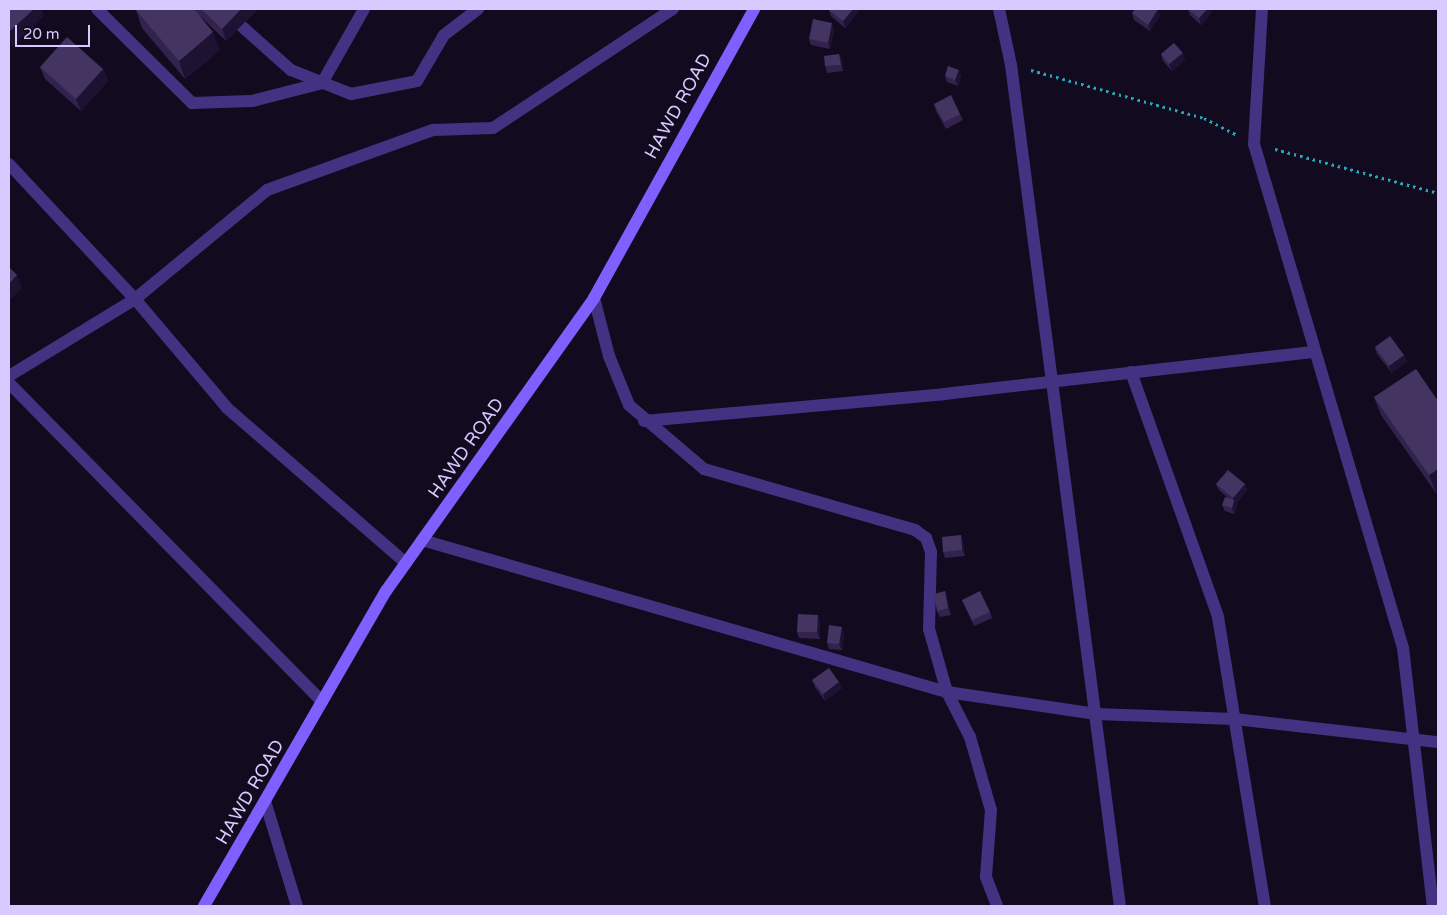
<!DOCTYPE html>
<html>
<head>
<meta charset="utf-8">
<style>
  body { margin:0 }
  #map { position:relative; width:1447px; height:915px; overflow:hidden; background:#120b1f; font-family:"Varela Round",sans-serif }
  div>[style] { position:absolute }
  .path>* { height:3px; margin-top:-1.5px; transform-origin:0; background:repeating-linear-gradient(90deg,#25a7b7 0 2.5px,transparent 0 6.5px) }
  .street>* { height:12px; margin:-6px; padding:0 6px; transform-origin:6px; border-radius:6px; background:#433281 }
  .secondary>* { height:12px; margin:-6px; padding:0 6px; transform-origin:6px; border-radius:6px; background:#7f60ff }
  .wall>* { inset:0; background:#32234e }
  .shaded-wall>* { inset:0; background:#1e1233 }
  .building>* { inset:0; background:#443461 }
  span { translate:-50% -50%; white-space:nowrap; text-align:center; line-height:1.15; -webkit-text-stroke:5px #120b1f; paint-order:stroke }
  .street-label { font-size:18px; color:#d8c9ff }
  .frame { position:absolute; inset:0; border:10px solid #d8c9ff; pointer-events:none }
  .scale { position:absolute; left:15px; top:25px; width:75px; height:22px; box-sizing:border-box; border:2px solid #d8c9ff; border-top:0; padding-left:6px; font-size:15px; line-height:18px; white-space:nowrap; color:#d8c9ff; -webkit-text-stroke:4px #120b1f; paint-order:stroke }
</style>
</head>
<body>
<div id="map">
  <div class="path">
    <div style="left:1031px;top:70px;width:180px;rotate:15.5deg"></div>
    <div style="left:1204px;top:118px;width:37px;rotate:27deg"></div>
    <div style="left:1275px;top:149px;width:169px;rotate:15.1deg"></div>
  </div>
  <div class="street">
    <div style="left:97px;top:9px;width:134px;rotate:44.7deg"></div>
    <div style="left:192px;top:103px;width:60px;rotate:-1.9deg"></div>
    <div style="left:252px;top:101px;width:72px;rotate:-14.4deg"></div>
    <div style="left:322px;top:83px;width:85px;rotate:-60.4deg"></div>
    <div style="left:229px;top:9px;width:17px;rotate:57deg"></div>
    <div style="left:238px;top:23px;width:71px;rotate:41.6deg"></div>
    <div style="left:291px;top:70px;width:65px;rotate:21.8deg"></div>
    <div style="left:351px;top:94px;width:67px;rotate:-11.1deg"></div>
    <div style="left:417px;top:81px;width:53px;rotate:-59.6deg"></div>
    <div style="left:444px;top:35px;width:43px;rotate:-37.4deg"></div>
    <div style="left:999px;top:9px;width:57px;rotate:77.9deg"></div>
    <div style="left:1011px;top:65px;width:848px;rotate:82.62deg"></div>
    <div style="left:1262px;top:9px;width:135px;rotate:93.4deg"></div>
    <div style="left:1254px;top:144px;width:526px;rotate:73.53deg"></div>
    <div style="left:1403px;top:648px;width:260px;rotate:83.4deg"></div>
    <div style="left:9px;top:164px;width:185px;rotate:47deg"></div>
    <div style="left:135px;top:299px;width:143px;rotate:49.8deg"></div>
    <div style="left:227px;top:408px;width:237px;rotate:40.9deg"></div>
    <div style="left:594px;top:298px;width:60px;rotate:75.5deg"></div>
    <div style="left:609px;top:356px;width:53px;rotate:67.8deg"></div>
    <div style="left:629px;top:405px;width:99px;rotate:40.5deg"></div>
    <div style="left:704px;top:469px;width:220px;rotate:16.1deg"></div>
    <div style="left:915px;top:530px;width:14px;rotate:36deg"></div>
    <div style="left:926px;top:538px;width:15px;rotate:70deg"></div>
    <div style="left:931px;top:552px;width:77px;rotate:91.5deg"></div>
    <div style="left:929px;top:629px;width:66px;rotate:74.1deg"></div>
    <div style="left:947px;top:692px;width:51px;rotate:62.9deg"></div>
    <div style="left:970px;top:737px;width:76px;rotate:74deg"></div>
    <div style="left:991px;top:810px;width:67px;rotate:94.3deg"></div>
    <div style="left:986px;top:877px;width:31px;rotate:69deg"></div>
    <div style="left:1131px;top:372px;width:260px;rotate:70.4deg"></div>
    <div style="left:1218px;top:617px;width:293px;rotate:80.8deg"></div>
    <div style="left:9px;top:376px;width:148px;rotate:-31.4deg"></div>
    <div style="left:135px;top:299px;width:171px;rotate:-39.5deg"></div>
    <div style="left:267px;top:190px;width:177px;rotate:-19.9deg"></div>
    <div style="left:433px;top:130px;width:60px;rotate:-1.9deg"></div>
    <div style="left:493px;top:128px;width:216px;rotate:-33.5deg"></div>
    <div style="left:9px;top:383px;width:447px;rotate:45.5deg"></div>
    <div style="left:644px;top:421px;width:301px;rotate:-5.1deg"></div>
    <div style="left:944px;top:394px;width:373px;rotate:-6.5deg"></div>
    <div style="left:422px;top:540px;width:547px;rotate:16.15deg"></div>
    <div style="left:947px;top:692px;width:151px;rotate:8.4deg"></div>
    <div style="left:1096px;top:714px;width:139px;rotate:2.1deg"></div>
    <div style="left:1235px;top:719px;width:204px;rotate:6.5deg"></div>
    <div style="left:265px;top:801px;width:110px;rotate:73.1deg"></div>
  </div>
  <div class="secondary">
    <div style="left:204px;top:906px;width:364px;rotate:-60deg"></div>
    <div style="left:386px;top:591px;width:359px;rotate:-54.6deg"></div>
    <div style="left:594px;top:298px;width:330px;rotate:-61deg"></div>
  </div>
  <div class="wall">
    <div style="clip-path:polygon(137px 9px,255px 9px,256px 11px,226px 41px,200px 16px,220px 50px,185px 79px,142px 28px,136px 10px)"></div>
    <div style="clip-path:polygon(829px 9px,860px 9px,845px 28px,831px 16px,829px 10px)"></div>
    <div style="clip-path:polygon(1158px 9px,1160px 16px,1150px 31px,1134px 20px,1132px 13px)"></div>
    <div style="clip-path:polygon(1188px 9px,1212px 12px,1201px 25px,1190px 15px)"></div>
    <div style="clip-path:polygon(834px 29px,830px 49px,811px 45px,809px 39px)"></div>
    <div style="clip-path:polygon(839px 54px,842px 60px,843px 71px,827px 73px,825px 66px)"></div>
    <div style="clip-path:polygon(1161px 54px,1185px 60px,1172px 71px,1163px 61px)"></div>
    <div style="clip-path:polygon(40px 67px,103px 69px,108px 81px,81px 111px,45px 79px)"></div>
    <div style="clip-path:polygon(945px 76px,961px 76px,958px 86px,947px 82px)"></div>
    <div style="clip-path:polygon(934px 104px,960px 114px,963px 120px,946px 129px,936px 111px)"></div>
    <div style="clip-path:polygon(1375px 347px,1404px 355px,1407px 361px,1392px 373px,1377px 354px)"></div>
    <div style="clip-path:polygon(1374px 397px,1438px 401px,1436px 493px,1381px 415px)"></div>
    <div style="clip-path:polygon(1216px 484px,1245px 484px,1247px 490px,1236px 504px,1237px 506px,1234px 514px,1225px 511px,1222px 505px,1228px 498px,1219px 490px)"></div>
    <div style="clip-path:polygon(961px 535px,963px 542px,965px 556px,945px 558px,943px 552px)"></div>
    <div style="clip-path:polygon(945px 591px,947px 598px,951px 615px,940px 617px,937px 611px)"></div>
    <div style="clip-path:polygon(962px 600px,990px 612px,992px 618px,974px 626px)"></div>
    <div style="clip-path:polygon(820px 621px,820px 639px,799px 638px,797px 632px)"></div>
    <div style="clip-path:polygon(844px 633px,842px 650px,829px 649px,827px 643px)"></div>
    <div style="clip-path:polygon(812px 680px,839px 682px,842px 688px,825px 701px,815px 687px)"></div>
  </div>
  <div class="shaded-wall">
    <div style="clip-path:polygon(34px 9px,41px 9px,44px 16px,12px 47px,9px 38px,9px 32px)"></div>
    <div style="clip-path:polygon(241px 9px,255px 9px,256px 11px,226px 41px,222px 29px)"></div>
    <div style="clip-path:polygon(853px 9px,860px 9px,845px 28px,843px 21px)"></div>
    <div style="clip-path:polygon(1158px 9px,1160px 16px,1150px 31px,1148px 25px)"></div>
    <div style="clip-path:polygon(1207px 9px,1211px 9px,1212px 12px,1201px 25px,1199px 18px)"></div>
    <div style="clip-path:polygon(832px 23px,834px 29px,830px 49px,828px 43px)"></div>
    <div style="clip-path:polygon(213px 32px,220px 50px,185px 79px,179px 61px)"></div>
    <div style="clip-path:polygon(1183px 53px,1185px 60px,1172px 71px,1169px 64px)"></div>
    <div style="clip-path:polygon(839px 54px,842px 60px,843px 71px,841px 65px)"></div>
    <div style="clip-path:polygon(103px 69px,108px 81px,81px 111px,76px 99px)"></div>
    <div style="clip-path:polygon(959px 70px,961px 76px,958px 86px,955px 80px)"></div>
    <div style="clip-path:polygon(17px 275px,22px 288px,9px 301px,9px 284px)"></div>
    <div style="clip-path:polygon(1404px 355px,1407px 361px,1392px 373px,1389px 366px)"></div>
    <div style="clip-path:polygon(1438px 469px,1438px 492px,1436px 493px,1429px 475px)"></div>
    <div style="clip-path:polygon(1245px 484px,1247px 490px,1236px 504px,1237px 506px,1234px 514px,1232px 508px,1234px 501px,1233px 498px)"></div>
    <div style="clip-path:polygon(961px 535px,963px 542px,965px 556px,962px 550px)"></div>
    <div style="clip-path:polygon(945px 591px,947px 598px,951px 615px,948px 608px)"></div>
    <div style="clip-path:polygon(818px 615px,820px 621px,820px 639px,817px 632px)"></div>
    <div style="clip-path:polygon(842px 627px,844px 633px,842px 650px,839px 644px)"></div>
    <div style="clip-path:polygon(839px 682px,842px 688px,825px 701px,823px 694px)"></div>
  </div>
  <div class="building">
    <div style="clip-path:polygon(9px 9px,34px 9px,9px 32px)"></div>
    <div style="clip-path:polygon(137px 9px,194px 9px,213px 32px,179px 61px,136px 10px)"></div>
    <div style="clip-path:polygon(201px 9px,241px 9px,222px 29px)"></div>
    <div style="clip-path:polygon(829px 9px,853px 9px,843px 21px,829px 10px)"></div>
    <div style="clip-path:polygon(1135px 9px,1158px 9px,1148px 25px,1132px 13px)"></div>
    <div style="clip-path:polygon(1188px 9px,1207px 9px,1199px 18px)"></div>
    <div style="clip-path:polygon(813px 19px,832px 23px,828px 43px,809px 39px)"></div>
    <div style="clip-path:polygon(67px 37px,103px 69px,76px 99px,40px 67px)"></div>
    <div style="clip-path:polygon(1174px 43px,1183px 53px,1169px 64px,1161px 54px)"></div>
    <div style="clip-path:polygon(839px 54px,841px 65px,825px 66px,824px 56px)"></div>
    <div style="clip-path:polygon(948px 66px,959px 70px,955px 80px,945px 76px)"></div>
    <div style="clip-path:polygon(951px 95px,960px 114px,944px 122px,934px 104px)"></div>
    <div style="clip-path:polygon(9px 267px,17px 275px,9px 284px)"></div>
    <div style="clip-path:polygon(1390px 336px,1404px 355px,1389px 366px,1375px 347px)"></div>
    <div style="clip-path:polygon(1416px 369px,1438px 401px,1438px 469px,1429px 475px,1374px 397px)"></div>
    <div style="clip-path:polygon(1228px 470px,1245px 484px,1233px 498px,1216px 484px)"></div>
    <div style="clip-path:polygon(1225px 497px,1234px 500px,1232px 508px,1222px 505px)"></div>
    <div style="clip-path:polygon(961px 535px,962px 550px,943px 552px,942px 537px)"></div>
    <div style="clip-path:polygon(945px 591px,948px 608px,937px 611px,934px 594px)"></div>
    <div style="clip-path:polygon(980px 591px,990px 612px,972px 620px,962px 600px)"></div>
    <div style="clip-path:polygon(798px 614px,818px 615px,817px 632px,797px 632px)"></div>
    <div style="clip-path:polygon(829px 625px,842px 627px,839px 644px,827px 643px)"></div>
    <div style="clip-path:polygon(829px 668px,839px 682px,823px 694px,812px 680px)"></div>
  </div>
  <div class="street-label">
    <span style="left:678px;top:106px;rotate:-61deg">HAWD ROAD</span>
    <span style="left:466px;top:448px;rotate:-55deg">HAWD ROAD</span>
    <span style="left:250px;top:792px;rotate:-60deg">HAWD ROAD</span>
  </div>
  <div class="frame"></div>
  <div class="scale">20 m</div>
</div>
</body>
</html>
